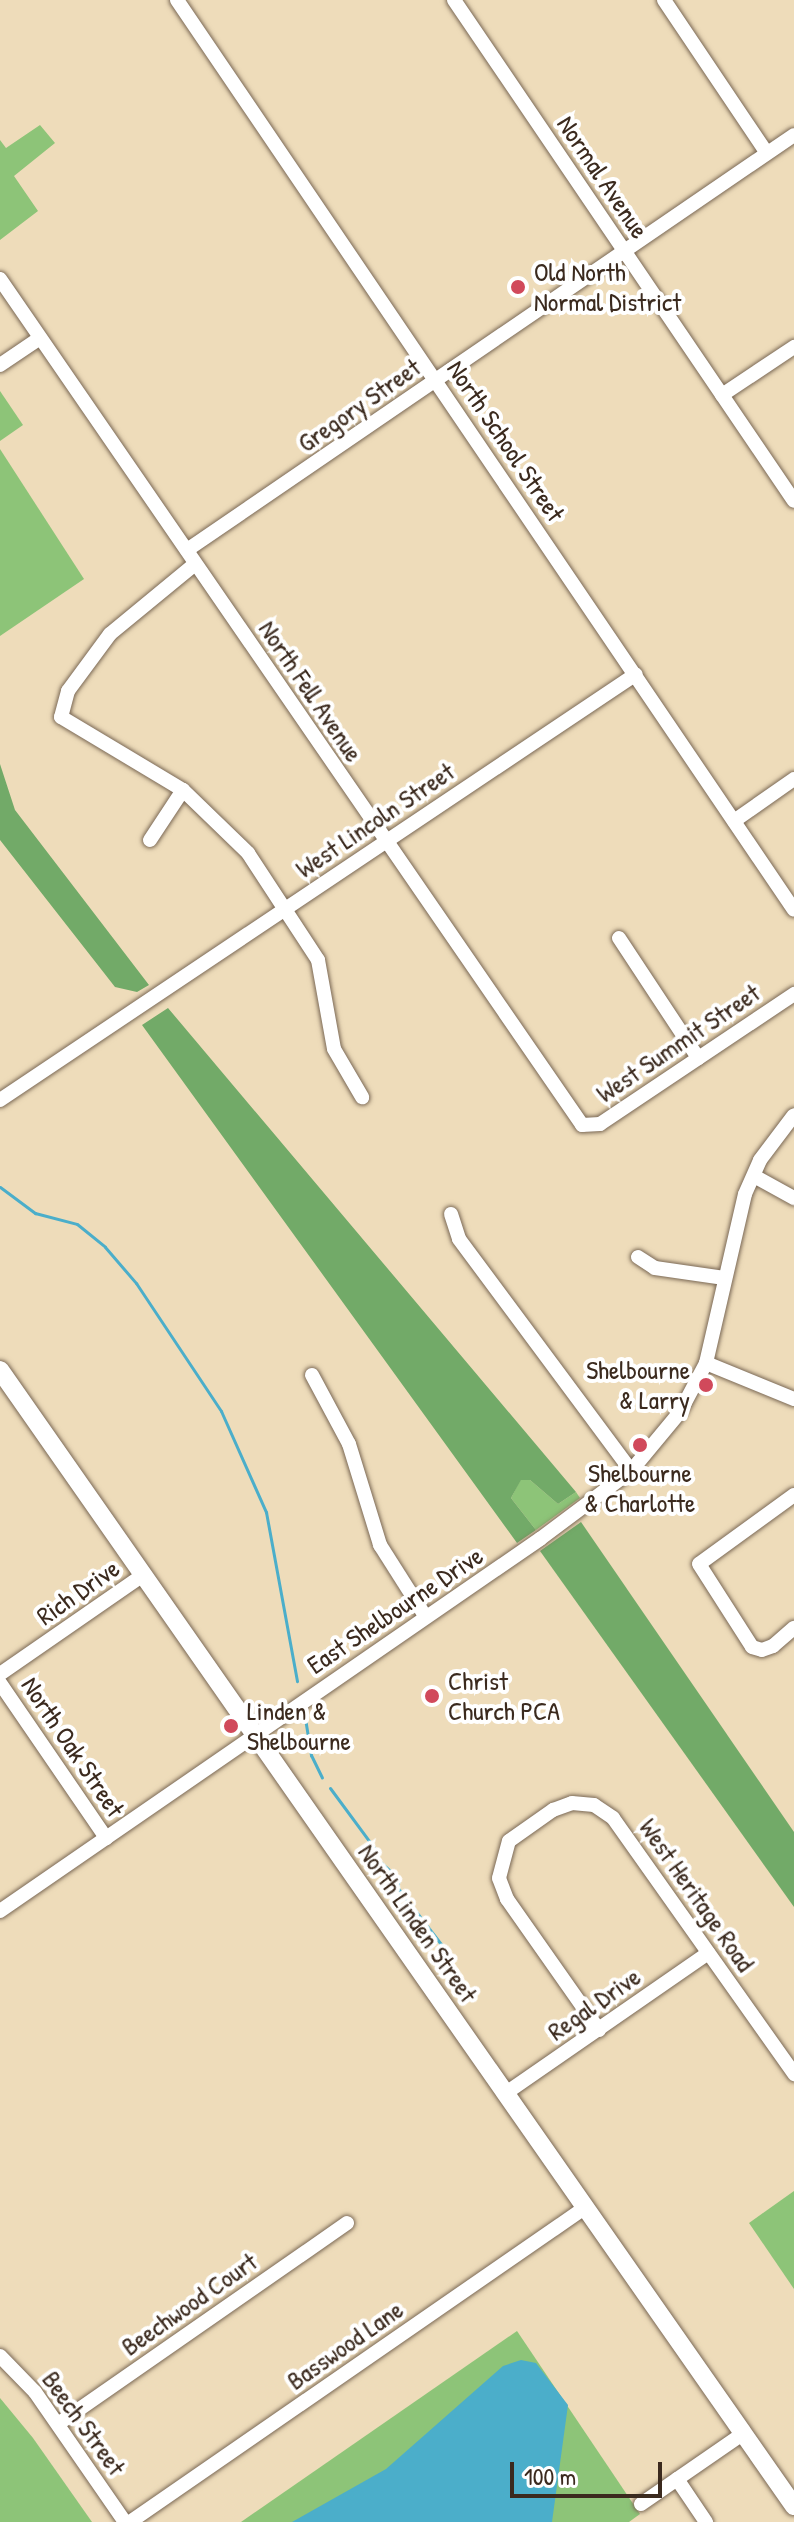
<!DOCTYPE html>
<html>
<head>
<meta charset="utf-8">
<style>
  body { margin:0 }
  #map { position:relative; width:794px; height:2522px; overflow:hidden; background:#eedcba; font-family:"Patrick Hand",sans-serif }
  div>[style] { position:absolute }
  .green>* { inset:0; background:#8dc478 }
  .forest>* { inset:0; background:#72aa68 }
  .water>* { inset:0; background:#4baeca }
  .stream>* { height:3px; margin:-1.5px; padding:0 1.5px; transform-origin:1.5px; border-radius:1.5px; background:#4baeca }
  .roads { filter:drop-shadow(0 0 2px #7a6855) drop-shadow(0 0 2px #7a6855) }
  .minor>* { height:14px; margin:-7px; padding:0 7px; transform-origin:7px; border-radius:7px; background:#fff }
  .major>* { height:18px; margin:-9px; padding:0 9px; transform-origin:9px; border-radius:9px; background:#fff }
  .dots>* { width:22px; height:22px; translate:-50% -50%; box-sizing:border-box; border:4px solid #fff; border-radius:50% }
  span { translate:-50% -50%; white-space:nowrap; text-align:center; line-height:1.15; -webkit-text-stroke:8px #fff; paint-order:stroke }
  .street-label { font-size:26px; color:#3b2a1e }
  .poi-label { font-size:26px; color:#3b2a1e }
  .left { translate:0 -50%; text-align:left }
  .right { translate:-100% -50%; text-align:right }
  .scale { position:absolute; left:510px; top:2462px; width:152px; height:36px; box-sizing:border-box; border:4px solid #3b2a1e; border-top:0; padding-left:10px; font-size:24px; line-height:28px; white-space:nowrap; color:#3b2a1e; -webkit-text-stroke:6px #fff; paint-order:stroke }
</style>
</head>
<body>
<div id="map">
  <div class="green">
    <div style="clip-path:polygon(40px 125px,55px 143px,14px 176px,38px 211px,0 240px,0 140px,6px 148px)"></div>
    <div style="clip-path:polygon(0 391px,23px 425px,0 441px)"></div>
    <div style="clip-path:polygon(0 449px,84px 579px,0 636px)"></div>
    <div style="clip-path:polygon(521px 1479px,530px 1480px,558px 1504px,576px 1492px,580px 1498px,536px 1530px,511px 1498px)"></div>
    <div style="clip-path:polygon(794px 2191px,794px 2289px,749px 2223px)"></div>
    <div style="clip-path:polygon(517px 2331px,640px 2514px,629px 2522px,241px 2522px)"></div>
    <div style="clip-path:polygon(0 2398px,33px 2438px,92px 2522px,0 2522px)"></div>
  </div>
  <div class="forest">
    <div style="clip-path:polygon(0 764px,15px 810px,149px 985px,137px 992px,115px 987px,0 840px)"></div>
    <div style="clip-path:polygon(168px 1008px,576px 1492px,558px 1504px,530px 1480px,521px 1480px,511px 1498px,536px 1530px,517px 1543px,142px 1025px)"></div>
    <div style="clip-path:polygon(581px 1522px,794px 1832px,794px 1907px,540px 1551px)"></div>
  </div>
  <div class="water">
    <div style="clip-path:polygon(521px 2360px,536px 2363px,568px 2405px,552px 2522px,292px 2522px,386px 2469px,503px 2366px)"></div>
  </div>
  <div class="stream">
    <div style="left:0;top:1187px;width:44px;rotate:36.6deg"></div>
    <div style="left:35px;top:1213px;width:43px;rotate:14.7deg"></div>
    <div style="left:77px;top:1224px;width:36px;rotate:39deg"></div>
    <div style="left:105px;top:1247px;width:48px;rotate:49.3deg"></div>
    <div style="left:136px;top:1283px;width:154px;rotate:56.4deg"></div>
    <div style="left:221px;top:1411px;width:111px;rotate:66deg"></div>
    <div style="left:266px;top:1512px;width:172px;rotate:79.6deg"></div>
    <div style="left:304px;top:1712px;width:44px;rotate:80.8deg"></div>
    <div style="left:311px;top:1755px;width:25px;rotate:64deg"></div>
    <div style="left:330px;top:1788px;width:76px;rotate:53.6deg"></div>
    <div style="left:375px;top:1849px;width:9px;rotate:84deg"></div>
    <div style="left:376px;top:1858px;width:31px;rotate:42deg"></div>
    <div style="left:399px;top:1879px;width:8px;rotate:104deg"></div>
    <div style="left:397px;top:1887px;width:77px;rotate:52.4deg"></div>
    <div style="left:444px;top:1948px;width:12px;rotate:85deg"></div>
  </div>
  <div class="roads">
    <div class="minor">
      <div style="left:177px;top:0;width:1099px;rotate:55.86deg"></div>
      <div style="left:454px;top:0;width:605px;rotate:55.84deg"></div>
      <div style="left:664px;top:0;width:184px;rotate:56.1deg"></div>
      <div style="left:0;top:279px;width:1027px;rotate:55.47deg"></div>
      <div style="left:582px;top:1125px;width:18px;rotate:-3deg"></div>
      <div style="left:600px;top:1124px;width:234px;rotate:-33.8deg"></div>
      <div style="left:0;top:365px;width:48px;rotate:-34deg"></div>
      <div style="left:722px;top:395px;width:87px;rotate:-33.7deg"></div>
      <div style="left:187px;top:550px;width:735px;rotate:-34.36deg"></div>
      <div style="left:195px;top:564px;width:110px;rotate:140.5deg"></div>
      <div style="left:110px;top:634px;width:71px;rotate:126.4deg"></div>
      <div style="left:68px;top:691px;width:27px;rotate:105deg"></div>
      <div style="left:61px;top:717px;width:142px;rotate:30.9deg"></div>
      <div style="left:183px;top:790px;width:91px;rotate:44.1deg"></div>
      <div style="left:248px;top:853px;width:128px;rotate:56.8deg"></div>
      <div style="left:318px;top:960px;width:90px;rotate:79.8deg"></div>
      <div style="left:334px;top:1049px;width:56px;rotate:59.7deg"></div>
      <div style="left:734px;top:821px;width:73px;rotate:-35deg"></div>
      <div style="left:150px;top:840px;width:60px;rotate:-56.6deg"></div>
      <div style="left:619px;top:938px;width:144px;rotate:56.6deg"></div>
      <div style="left:0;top:1100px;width:765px;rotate:-33.81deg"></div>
      <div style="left:754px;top:1176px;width:46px;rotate:28.8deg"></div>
      <div style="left:451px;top:1214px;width:26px;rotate:72deg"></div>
      <div style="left:459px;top:1239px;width:289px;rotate:53.4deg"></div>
      <div style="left:638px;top:1257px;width:20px;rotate:33deg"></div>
      <div style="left:655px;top:1268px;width:70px;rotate:8.2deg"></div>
      <div style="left:706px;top:1363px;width:95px;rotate:22.2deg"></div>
      <div style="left:312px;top:1375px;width:78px;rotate:61.8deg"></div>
      <div style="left:349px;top:1444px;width:106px;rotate:72.9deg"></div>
      <div style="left:380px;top:1545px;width:84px;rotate:57.6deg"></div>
      <div style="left:794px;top:1495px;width:117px;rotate:144deg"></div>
      <div style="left:699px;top:1564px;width:98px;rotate:57.4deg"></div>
      <div style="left:752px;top:1647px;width:10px;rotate:17deg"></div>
      <div style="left:762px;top:1650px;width:12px;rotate:-20deg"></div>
      <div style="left:773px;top:1646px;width:28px;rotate:-41deg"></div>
      <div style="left:0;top:1674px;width:174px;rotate:-34.7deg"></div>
      <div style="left:0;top:1683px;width:188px;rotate:55.6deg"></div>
      <div style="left:0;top:1911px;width:656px;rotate:-34.56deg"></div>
      <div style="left:540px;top:1539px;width:114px;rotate:-36.8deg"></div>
      <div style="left:631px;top:1471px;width:77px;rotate:-50.3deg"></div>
      <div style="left:680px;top:1412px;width:55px;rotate:-62deg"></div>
      <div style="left:706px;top:1363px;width:173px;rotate:-77deg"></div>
      <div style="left:745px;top:1194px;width:37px;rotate:-66deg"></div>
      <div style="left:760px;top:1160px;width:56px;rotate:-52.9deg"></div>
      <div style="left:599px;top:2030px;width:160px;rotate:-125.1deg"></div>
      <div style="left:507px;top:1899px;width:22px;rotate:-111deg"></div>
      <div style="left:499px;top:1878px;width:38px;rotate:-75deg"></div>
      <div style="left:509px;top:1841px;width:54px;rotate:-35.2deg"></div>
      <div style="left:553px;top:1810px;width:20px;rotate:-20deg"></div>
      <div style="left:572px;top:1803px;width:22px;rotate:5deg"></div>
      <div style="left:594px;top:1805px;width:23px;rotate:34deg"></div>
      <div style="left:613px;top:1818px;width:314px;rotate:54.7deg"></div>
      <div style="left:506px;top:2093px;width:246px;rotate:-34.7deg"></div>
      <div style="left:0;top:2356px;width:50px;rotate:45.8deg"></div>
      <div style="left:35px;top:2392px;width:158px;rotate:55.3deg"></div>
      <div style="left:58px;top:2424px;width:352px;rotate:-34.8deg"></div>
      <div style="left:677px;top:2479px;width:52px;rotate:56deg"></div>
      <div style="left:641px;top:2504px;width:125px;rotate:-34.6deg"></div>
      <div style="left:130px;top:2522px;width:554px;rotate:-34.64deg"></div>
    </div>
    <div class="major">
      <div style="left:0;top:1370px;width:1386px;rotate:55.05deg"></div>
    </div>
  </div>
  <div class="dots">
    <div style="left:518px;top:287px;background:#d1495b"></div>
    <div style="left:706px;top:1385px;background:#d1495b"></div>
    <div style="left:640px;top:1445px;background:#d1495b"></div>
    <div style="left:432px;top:1696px;background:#d1495b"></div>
    <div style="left:231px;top:1726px;background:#d1495b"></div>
  </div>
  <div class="street-label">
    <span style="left:603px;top:177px;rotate:56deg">Normal Avenue</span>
    <span style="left:359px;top:405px;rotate:-35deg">Gregory Street</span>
    <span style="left:506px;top:441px;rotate:56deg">North School Street</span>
    <span style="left:311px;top:691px;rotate:56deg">North Fell Avenue</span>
    <span style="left:375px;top:820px;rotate:-34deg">West Lincoln Street</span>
    <span style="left:678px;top:1043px;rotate:-34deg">West Summit Street</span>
    <span style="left:78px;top:1592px;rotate:-35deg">Rich Drive</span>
    <span style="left:395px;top:1610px;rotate:-34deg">East Shelbourne Drive</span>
    <span style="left:73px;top:1747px;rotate:56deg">North Oak Street</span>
    <span style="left:697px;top:1895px;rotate:55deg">West Heritage Road</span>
    <span style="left:418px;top:1923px;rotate:55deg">North Linden Street</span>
    <span style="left:594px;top:2004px;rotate:-35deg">Regal Drive</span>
    <span style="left:189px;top:2304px;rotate:-35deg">Beechwood Court</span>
    <span style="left:345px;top:2345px;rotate:-35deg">Basswood Lane</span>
    <span style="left:84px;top:2423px;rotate:54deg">Beech Street</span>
  </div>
  <div class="poi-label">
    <span class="left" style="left:534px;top:287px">Old North<br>Normal District</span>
    <span class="right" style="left:690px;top:1385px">Shelbourne<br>&amp; Larry</span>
    <span style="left:640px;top:1488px">Shelbourne<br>&amp; Charlotte</span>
    <span class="left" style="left:448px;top:1696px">Christ<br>Church PCA</span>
    <span class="left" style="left:247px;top:1726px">Linden &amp;<br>Shelbourne</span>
  </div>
  <div class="scale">100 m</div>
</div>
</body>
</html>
